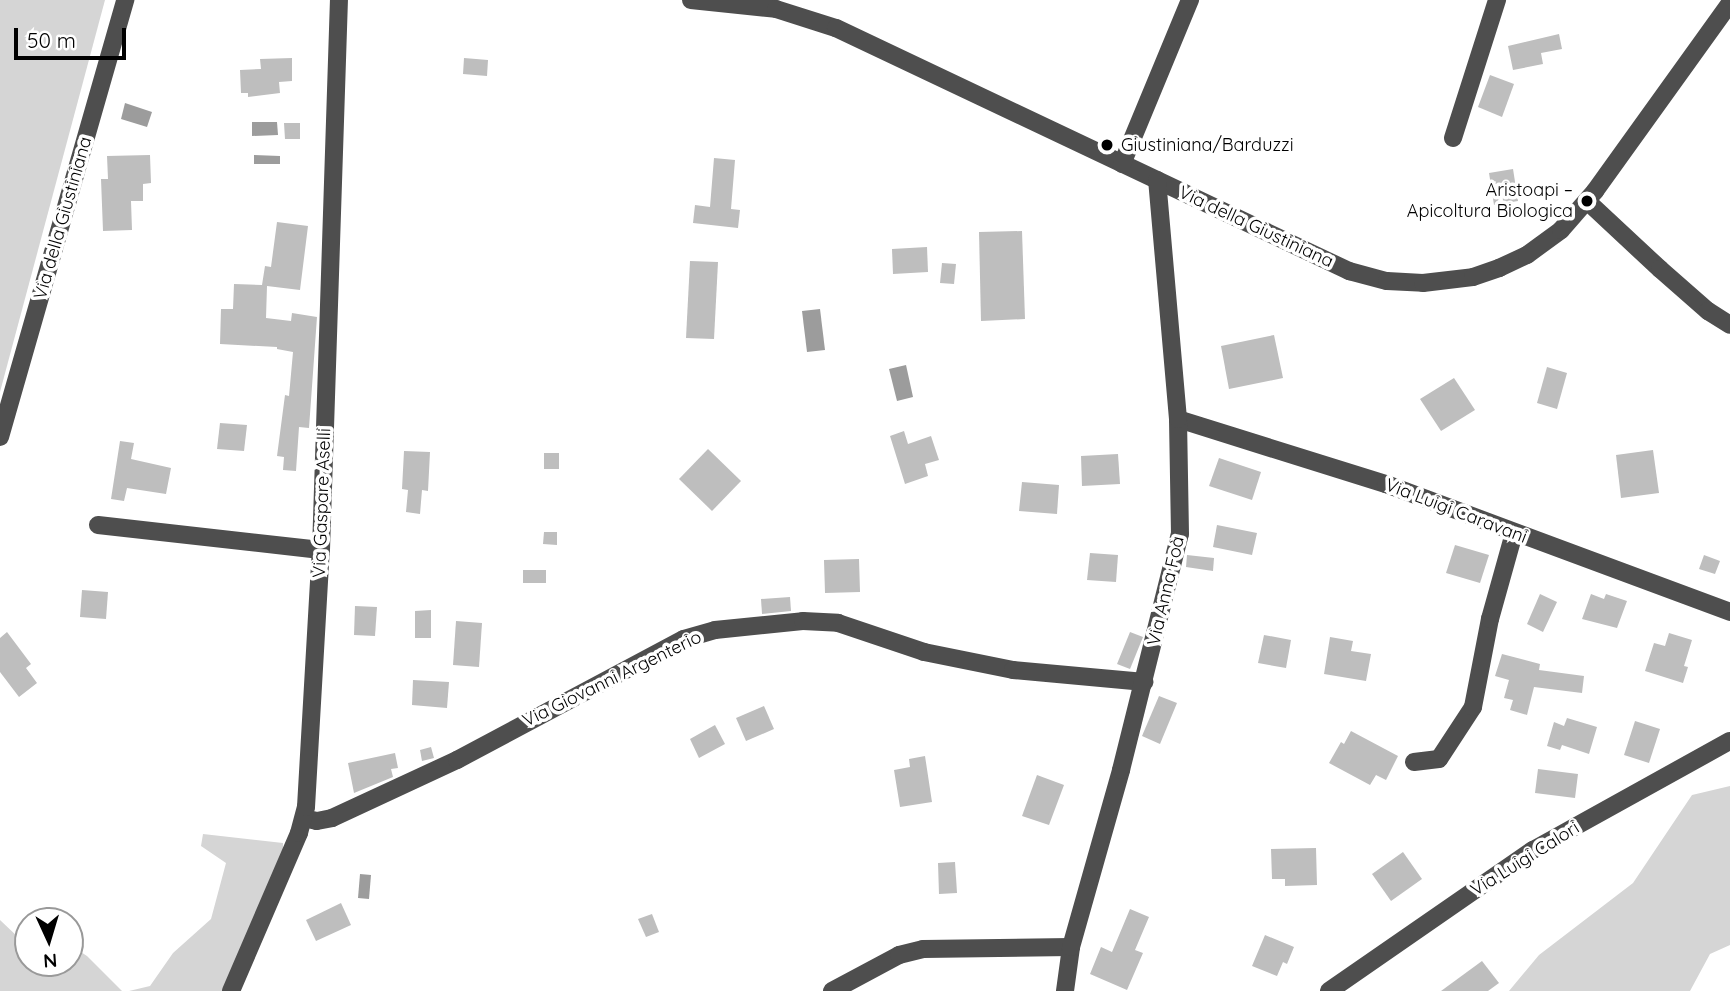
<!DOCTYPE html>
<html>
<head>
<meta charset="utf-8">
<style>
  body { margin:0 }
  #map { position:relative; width:1730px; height:991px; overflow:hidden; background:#fff; font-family:Quicksand,sans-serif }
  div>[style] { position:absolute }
  .green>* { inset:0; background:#d5d5d5 }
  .water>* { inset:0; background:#9c9c9c }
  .building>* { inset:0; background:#bebebe }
  .minor>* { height:18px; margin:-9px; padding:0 9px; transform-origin:9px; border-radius:9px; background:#4e4e4e }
  .dots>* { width:19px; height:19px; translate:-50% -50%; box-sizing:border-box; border:4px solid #fff; border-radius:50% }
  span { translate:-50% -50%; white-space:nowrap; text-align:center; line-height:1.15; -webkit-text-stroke:7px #fff; paint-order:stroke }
  .poi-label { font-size:18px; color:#000 }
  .left { translate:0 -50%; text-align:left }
  .right { translate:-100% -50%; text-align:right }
  .street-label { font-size:18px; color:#000 }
  .north { position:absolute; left:14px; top:907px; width:70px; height:70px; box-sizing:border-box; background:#fff; border:2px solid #999; border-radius:50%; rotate:176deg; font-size:19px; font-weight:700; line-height:28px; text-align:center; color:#000 }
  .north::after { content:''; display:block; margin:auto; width:24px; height:32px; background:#000; clip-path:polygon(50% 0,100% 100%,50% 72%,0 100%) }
  .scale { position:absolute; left:14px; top:28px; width:112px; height:32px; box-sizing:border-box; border:4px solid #000; border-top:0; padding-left:9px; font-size:21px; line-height:24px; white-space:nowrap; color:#000; -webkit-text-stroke:5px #fff; paint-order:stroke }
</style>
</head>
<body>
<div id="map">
  <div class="green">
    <div style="clip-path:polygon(0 0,105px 0,0 392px)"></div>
    <div style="clip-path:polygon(1730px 786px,1730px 945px,1710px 954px,1690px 991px,1509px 991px,1539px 955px,1633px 883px,1692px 795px)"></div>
    <div style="clip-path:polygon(203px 834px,283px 843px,283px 852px,223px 991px,129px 991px,150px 986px,173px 953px,211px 919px,226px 863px,201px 846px)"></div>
    <div style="clip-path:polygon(0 920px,19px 938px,28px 937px,28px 963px,70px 963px,70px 945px,87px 956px,122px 991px,0 991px)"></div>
  </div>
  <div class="water">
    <div style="clip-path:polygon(125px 103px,152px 112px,147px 127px,121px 119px)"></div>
    <div style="clip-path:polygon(252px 122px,277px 122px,278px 135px,252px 136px)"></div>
    <div style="clip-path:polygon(254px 155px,280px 156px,280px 164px,254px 164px)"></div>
    <div style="clip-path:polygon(820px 309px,825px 350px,807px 352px,802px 311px)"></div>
    <div style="clip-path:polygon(906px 365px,913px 397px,897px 401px,889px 369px)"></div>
    <div style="clip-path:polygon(360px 874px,371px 875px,369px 899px,358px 898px)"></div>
  </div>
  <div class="building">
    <div style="clip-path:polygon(1559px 34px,1562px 49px,1541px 53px,1543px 64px,1513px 70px,1508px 46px)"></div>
    <div style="clip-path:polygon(292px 58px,292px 81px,279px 82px,280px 93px,248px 97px,248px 93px,241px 93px,240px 70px,261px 69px,260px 59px)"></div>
    <div style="clip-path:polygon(464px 58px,488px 60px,487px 76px,463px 74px)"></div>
    <div style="clip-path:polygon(1490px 75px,1514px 84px,1502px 117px,1478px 107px)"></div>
    <div style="clip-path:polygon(284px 123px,300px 123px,300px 139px,285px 139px)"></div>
    <div style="clip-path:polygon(150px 155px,151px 183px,143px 184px,143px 201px,131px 201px,132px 230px,103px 231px,101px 179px,108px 179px,107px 156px)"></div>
    <div style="clip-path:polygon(714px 158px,735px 160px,731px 209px,740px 210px,738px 228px,693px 223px,695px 205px,710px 207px)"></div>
    <div style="clip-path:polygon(1513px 169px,1518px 201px,1494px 205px,1489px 173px)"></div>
    <div style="clip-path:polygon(277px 222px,308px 226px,300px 290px,267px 286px,266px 318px,291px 321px,292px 313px,317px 317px,309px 428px,299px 427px,296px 471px,283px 470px,284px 457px,277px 456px,285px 395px,289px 396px,293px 352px,277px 349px,277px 347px,220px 344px,221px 309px,233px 309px,234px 284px,262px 285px,265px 266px,271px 267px)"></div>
    <div style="clip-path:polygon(1022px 231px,1025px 319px,981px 321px,979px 232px)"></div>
    <div style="clip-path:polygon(927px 247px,928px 272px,893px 274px,892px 249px)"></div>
    <div style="clip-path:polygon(690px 261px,718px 262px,714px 339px,686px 338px)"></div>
    <div style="clip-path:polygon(942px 263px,956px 264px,954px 284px,940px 283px)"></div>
    <div style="clip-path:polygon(1274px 335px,1283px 378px,1229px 389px,1221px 346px)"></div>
    <div style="clip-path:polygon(1547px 367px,1567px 373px,1557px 409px,1537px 403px)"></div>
    <div style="clip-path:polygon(1454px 378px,1475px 410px,1441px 431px,1420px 399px)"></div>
    <div style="clip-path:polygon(220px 423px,247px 425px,244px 451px,217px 449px)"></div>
    <div style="clip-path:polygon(904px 431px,908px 444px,931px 436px,939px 460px,925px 464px,928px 476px,905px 484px,890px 436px)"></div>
    <div style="clip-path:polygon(120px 441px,134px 443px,131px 459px,171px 468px,166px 494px,127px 488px,124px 501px,111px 499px)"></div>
    <div style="clip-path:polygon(708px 449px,741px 481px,712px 511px,679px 479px)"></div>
    <div style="clip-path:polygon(1653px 450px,1659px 493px,1621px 498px,1616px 455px)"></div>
    <div style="clip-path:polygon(404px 451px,430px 452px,428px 491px,422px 490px,420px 514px,406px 512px,408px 490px,402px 489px)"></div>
    <div style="clip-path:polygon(544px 453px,559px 453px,559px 469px,544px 469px)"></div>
    <div style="clip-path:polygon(1118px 454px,1120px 484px,1082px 486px,1081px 456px)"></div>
    <div style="clip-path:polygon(1219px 458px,1261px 472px,1252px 500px,1209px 486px)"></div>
    <div style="clip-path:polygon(1022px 482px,1059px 485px,1057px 514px,1019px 511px)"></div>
    <div style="clip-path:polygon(1217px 525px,1257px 533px,1252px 555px,1213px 547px)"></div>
    <div style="clip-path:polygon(544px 532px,557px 532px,557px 545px,543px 544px)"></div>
    <div style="clip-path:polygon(1455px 545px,1489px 555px,1480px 583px,1446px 573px)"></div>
    <div style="clip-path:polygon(1090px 553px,1118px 555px,1116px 582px,1087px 580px)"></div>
    <div style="clip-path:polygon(1187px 555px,1214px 558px,1213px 571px,1186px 567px)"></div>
    <div style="clip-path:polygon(1704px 555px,1720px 561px,1715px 574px,1699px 569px)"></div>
    <div style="clip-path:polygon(859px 559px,860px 592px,825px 593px,824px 560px)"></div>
    <div style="clip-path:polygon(523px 570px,546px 570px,546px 583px,523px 583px)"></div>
    <div style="clip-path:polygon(82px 590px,108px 592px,106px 619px,80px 617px)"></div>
    <div style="clip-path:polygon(1540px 594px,1557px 602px,1543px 632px,1527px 624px)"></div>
    <div style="clip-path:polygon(1591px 594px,1604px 599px,1606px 594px,1627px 601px,1617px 628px,1582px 619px)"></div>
    <div style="clip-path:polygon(790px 597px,791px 611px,762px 614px,761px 599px)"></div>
    <div style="clip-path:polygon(355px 606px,377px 607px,375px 636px,354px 635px)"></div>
    <div style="clip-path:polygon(431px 610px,431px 638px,415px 638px,415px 611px)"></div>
    <div style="clip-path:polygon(456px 621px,482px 623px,479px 667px,453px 665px)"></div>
    <div style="clip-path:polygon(7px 632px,31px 664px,26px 668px,37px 683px,19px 697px,0 672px,0 638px)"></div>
    <div style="clip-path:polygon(1130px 632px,1143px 637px,1130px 669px,1117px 664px)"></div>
    <div style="clip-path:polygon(1669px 633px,1692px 640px,1684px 666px,1688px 667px,1683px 683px,1645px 671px,1654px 643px,1665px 646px)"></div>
    <div style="clip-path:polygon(1264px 635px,1291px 640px,1286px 668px,1258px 663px)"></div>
    <div style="clip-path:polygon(1330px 637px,1353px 641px,1351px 651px,1371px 654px,1366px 681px,1324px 674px)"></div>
    <div style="clip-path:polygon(1502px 654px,1540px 664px,1539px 670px,1584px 676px,1582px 693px,1534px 687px,1527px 715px,1510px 710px,1513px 700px,1504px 698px,1509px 680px,1495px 676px)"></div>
    <div style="clip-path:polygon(413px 680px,449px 682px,447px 708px,412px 705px)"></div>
    <div style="clip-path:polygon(1159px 696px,1177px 703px,1160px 744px,1142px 736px)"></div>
    <div style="clip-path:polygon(764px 706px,774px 729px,746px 741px,736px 718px)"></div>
    <div style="clip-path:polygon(1567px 718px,1597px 727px,1589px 754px,1562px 745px,1560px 750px,1547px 746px,1554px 722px,1564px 726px)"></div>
    <div style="clip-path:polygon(1635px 721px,1660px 729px,1649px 763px,1624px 755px)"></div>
    <div style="clip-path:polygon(715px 725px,725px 744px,699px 758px,690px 739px)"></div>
    <div style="clip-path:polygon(1351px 731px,1398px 756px,1386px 780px,1376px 775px,1370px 785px,1329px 763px,1341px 742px,1344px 744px)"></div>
    <div style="clip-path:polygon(431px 747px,434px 758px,422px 761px,420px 750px)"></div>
    <div style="clip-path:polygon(395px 753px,398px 768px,391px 769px,393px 777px,354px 793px,348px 763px)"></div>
    <div style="clip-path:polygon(925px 756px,932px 802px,900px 807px,894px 770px,910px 767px,909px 759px)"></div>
    <div style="clip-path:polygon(1538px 769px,1578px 774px,1575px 798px,1535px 793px)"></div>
    <div style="clip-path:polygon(1037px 775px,1064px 785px,1049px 825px,1022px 816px)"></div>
    <div style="clip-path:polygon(1316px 848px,1317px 885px,1285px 886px,1285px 879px,1272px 879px,1271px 849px)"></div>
    <div style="clip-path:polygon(1403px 852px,1422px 879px,1391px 901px,1372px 874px)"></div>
    <div style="clip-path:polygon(955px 862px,957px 893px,939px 894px,938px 863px)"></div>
    <div style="clip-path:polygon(341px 903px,351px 925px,316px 941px,306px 920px)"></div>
    <div style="clip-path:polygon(1130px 909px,1149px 917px,1135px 950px,1143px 953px,1127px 990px,1090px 974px,1101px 947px,1112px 952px)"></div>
    <div style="clip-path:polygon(652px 914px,659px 932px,646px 937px,638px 919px)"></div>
    <div style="clip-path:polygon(1265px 935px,1294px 947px,1287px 964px,1283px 962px,1277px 976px,1252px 966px)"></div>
    <div style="clip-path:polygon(1482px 961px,1499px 983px,1488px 991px,1441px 991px)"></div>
  </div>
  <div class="minor">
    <div style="left:691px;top:0;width:85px;rotate:6deg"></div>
    <div style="left:776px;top:9px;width:63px;rotate:17.6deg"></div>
    <div style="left:836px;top:28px;width:568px;rotate:25.35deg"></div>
    <div style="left:1349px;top:271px;width:39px;rotate:15deg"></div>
    <div style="left:1387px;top:281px;width:36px;rotate:3deg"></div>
    <div style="left:1423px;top:283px;width:50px;rotate:-6.8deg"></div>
    <div style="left:1473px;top:277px;width:28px;rotate:-19deg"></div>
    <div style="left:1499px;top:268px;width:31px;rotate:-25deg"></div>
    <div style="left:1527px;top:255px;width:42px;rotate:-36.3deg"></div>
    <div style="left:1561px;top:230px;width:52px;rotate:-48.9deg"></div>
    <div style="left:1595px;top:191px;width:231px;rotate:-54.3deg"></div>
    <div style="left:1453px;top:138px;width:145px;rotate:-72.3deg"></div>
    <div style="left:1122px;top:164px;width:178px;rotate:-67.5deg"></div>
    <div style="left:1587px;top:201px;width:100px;rotate:43deg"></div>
    <div style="left:1660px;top:269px;width:64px;rotate:41.2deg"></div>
    <div style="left:1708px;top:311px;width:26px;rotate:32deg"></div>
    <div style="left:1178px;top:419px;width:218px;rotate:17.4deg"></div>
    <div style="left:1386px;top:484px;width:367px;rotate:20.4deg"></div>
    <div style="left:0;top:437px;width:455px;rotate:-74deg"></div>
    <div style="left:98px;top:525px;width:224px;rotate:6.4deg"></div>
    <div style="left:1414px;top:762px;width:25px;rotate:-7deg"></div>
    <div style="left:1439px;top:759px;width:62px;rotate:-56.8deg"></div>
    <div style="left:1473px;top:707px;width:90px;rotate:-79.1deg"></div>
    <div style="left:1490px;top:619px;width:89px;rotate:-74.4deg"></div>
    <div style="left:304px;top:818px;width:13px;rotate:13deg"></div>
    <div style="left:317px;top:821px;width:15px;rotate:-11deg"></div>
    <div style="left:332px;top:818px;width:138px;rotate:-24.9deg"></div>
    <div style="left:457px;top:760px;width:257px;rotate:-28.1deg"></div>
    <div style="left:684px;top:639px;width:32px;rotate:-16deg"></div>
    <div style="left:715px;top:630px;width:88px;rotate:-5.8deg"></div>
    <div style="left:803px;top:621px;width:35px;rotate:3deg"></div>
    <div style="left:838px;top:623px;width:91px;rotate:18.6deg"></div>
    <div style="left:924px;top:652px;width:91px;rotate:11.4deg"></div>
    <div style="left:1013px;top:670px;width:132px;rotate:5.2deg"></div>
    <div style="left:231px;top:991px;width:172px;rotate:-66.7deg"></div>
    <div style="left:299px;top:833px;width:27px;rotate:-75deg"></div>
    <div style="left:306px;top:807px;width:257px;rotate:-86.7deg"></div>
    <div style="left:321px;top:550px;width:550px;rotate:-88.13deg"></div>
    <div style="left:832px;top:991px;width:76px;rotate:-28.2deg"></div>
    <div style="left:899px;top:955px;width:25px;rotate:-14deg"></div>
    <div style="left:923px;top:949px;width:148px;rotate:-0.8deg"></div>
    <div style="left:1065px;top:991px;width:44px;rotate:-82.2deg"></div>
    <div style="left:1071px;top:947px;width:184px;rotate:-74.2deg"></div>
    <div style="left:1121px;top:770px;width:243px;rotate:-76deg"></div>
    <div style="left:1180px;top:534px;width:115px;rotate:-91deg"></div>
    <div style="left:1178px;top:419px;width:240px;rotate:-95deg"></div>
    <div style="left:1329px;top:991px;width:248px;rotate:-34.7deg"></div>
    <div style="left:1533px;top:850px;width:225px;rotate:-29deg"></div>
  </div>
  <div class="dots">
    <div style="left:1107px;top:145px;background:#000"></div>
    <div style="left:1587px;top:201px;background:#000"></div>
  </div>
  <div class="poi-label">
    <span class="left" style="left:1121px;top:145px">Giustiniana/Barduzzi</span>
    <span class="right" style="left:1573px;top:201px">Aristoapi –<br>Apicoltura Biologica</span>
  </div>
  <div class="street-label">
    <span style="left:63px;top:218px;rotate:-74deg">Via della Giustiniana</span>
    <span style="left:1256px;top:227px;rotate:25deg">Via della Giustiniana</span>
    <span style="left:322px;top:503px;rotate:-88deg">Via Gaspare Aselli</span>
    <span style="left:1456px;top:511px;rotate:21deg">Via Luigi Caravani</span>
    <span style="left:1166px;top:591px;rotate:-77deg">Via Anna Foà</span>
    <span style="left:612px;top:679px;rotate:-26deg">Via Giovanni Argenterio</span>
    <span style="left:1525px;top:859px;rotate:-32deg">Via Luigi Calori</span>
  </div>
  <div class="north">N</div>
  <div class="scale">50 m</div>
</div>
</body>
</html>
